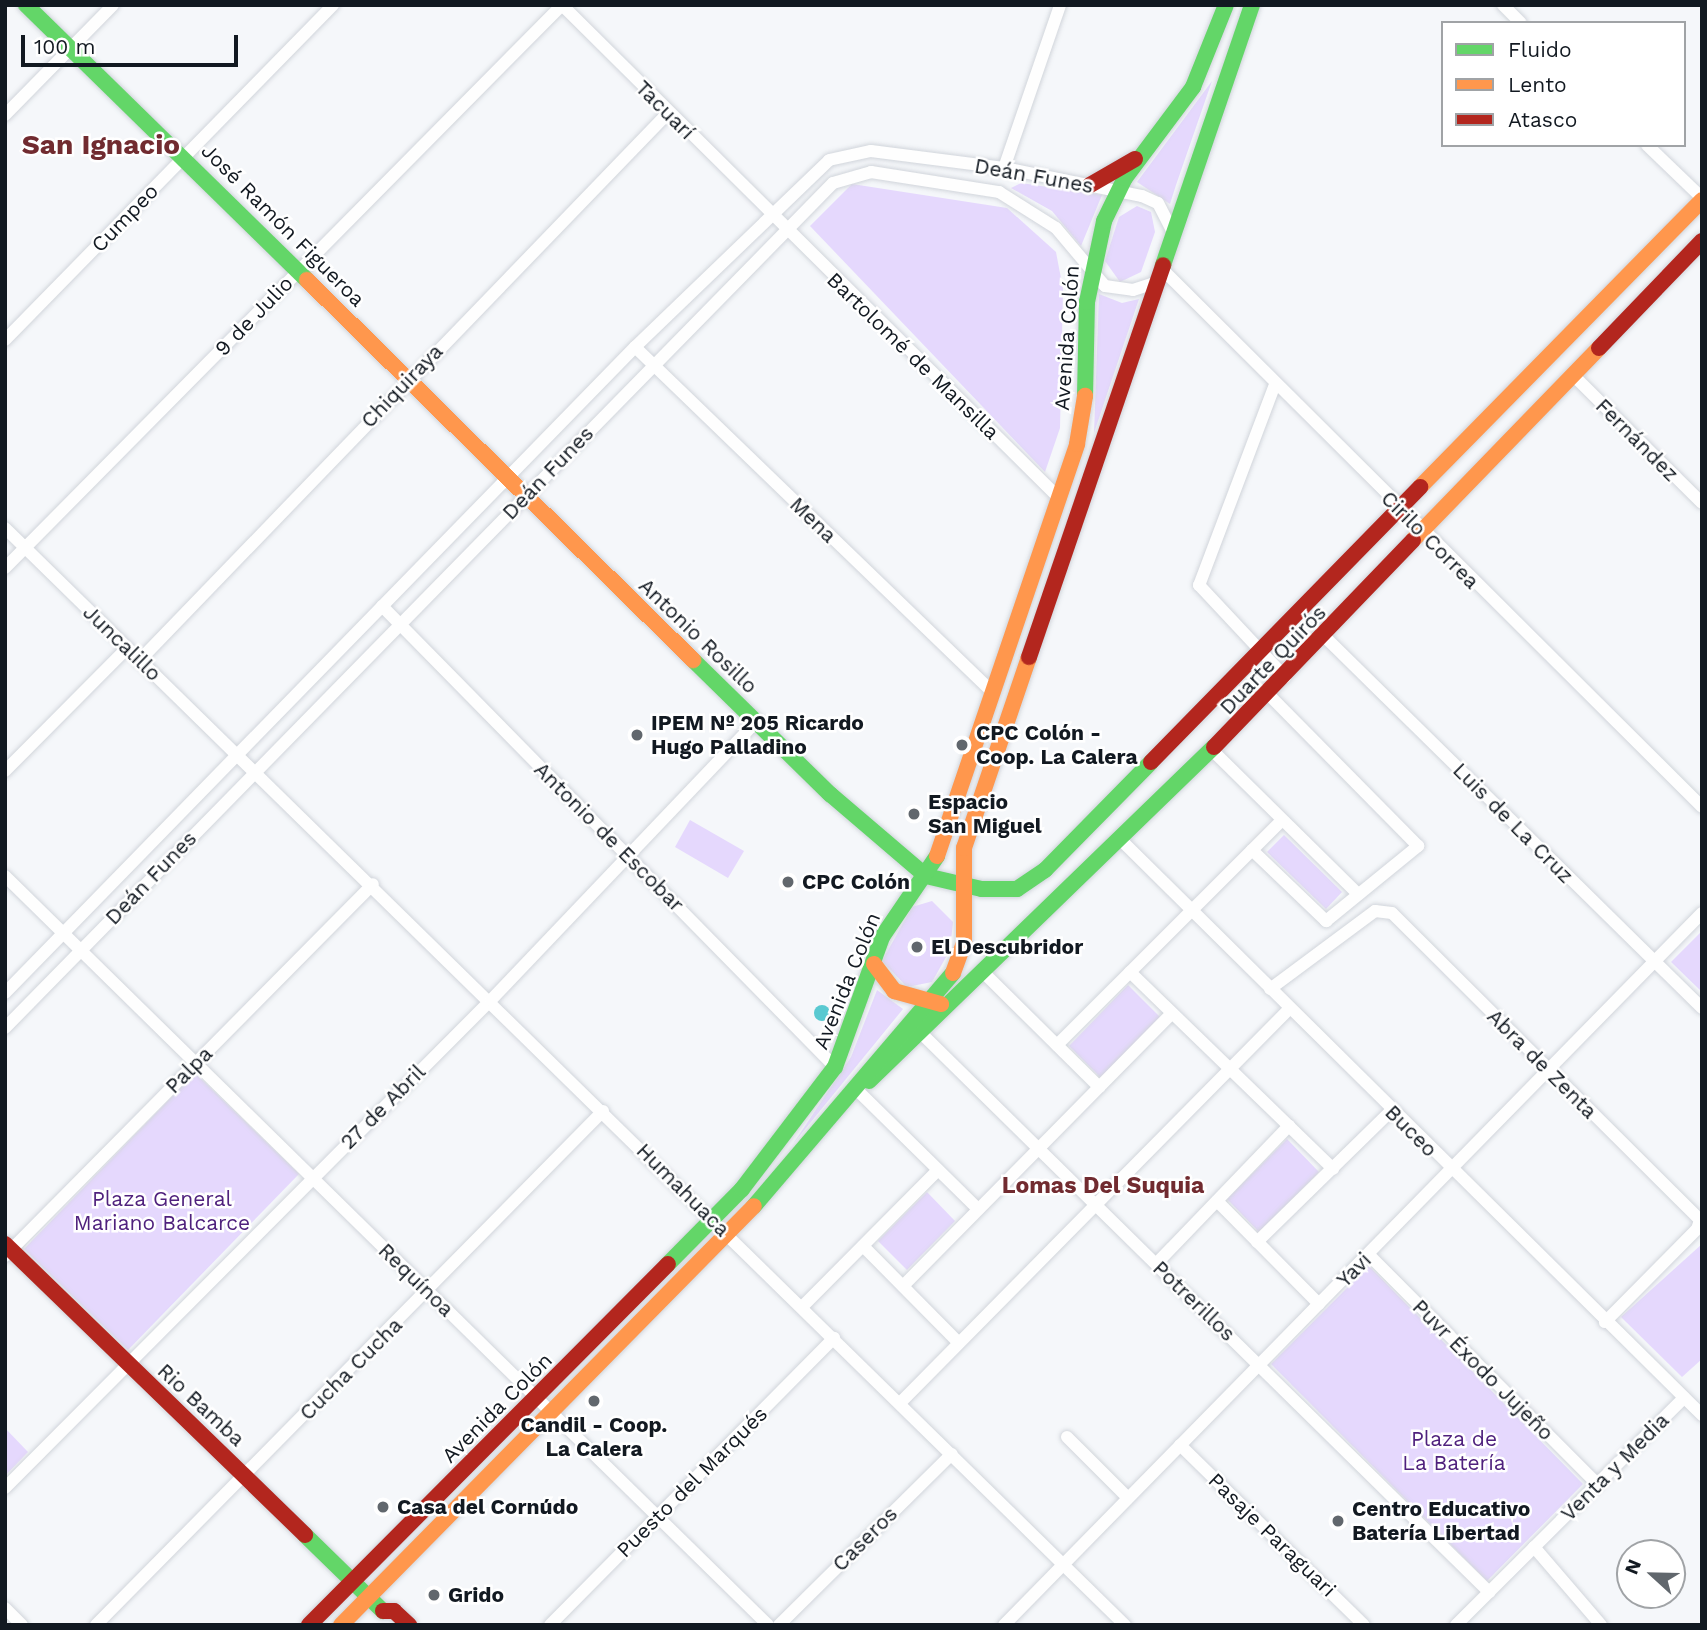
<!DOCTYPE html>
<html>
<head>
<meta charset="utf-8">
<style>
  body { margin:0 }
  #map { position:relative; width:1707px; height:1630px; overflow:hidden; background:#f5f7fa; font-family:"Work Sans",sans-serif }
  div>[style] { position:absolute }
  .green>* { inset:0; background:#e5d8fd }
  .water>* { inset:0; background:#59c9d1 }
  .round { border-radius:50% }
  .roads { filter:drop-shadow(0 0 2px #d1d5db) drop-shadow(0 0 2px #d1d5db) }
  .street>* { height:12px; margin:-6px; padding:0 6px; transform-origin:6px; border-radius:6px; background:#fefefe }
  .fast>* { height:16px; margin:-8px; padding:0 8px; transform-origin:8px; border-radius:8px; background:#63d668 }
  .slow>* { height:16px; margin:-8px; padding:0 8px; transform-origin:8px; border-radius:8px; background:#ff974d }
  .jam>* { height:16px; margin:-8px; padding:0 8px; transform-origin:8px; border-radius:8px; background:#b3261e }
  .dots>* { width:19px; height:19px; translate:-50% -50%; box-sizing:border-box; border:4px solid #fff; border-radius:50% }
  span { translate:-50% -50%; white-space:nowrap; text-align:center; line-height:1.15; -webkit-text-stroke:5px #fff; paint-order:stroke }
  .street-label { font-size:21px; color:#121921 }
  .poi-label { font-size:21px; color:#121921; font-weight:700 }
  .left { translate:0 -50%; text-align:left }
  .park-label { font-size:21px; color:#4f217d }
  .neighbourhood-label { font-size:23px; color:#712b30; font-weight:700 }
  .district-label { font-size:28px; color:#712b30; font-weight:700 }
  .frame { position:absolute; inset:0; border:7px solid #121921; pointer-events:none }
  .legend { position:absolute; left:1441px; top:21px; width:245px; height:126px; box-sizing:border-box; background:#fff; border:2px solid #a0a3a6; margin:0; padding:9px 12px; list-style:none; font-size:21px; color:#121921 }
  .legend li { display:flex; align-items:center; gap:14px; height:35px }
  .legend b { width:35px; border:2px solid #a0a3a6 }
  .north { position:absolute; left:1616px; top:1539px; width:70px; height:70px; box-sizing:border-box; background:#fff; border:2px solid #a0a3a6; border-radius:50%; rotate:292deg; font-size:19px; font-weight:700; line-height:28px; text-align:center; color:#121921 }
  .north::after { content:''; display:block; margin:auto; width:24px; height:32px; background:#61676d; clip-path:polygon(50% 0,100% 100%,50% 72%,0 100%) }
  .scale { position:absolute; left:21px; top:35px; width:217px; height:32px; box-sizing:border-box; border:4px solid #121921; border-top:0; padding-left:9px; font-size:21px; line-height:24px; white-space:nowrap; color:#121921; -webkit-text-stroke:5px #fff; paint-order:stroke }
</style>
</head>
<body>
<div id="map">
  <div class="green">
    <div style="clip-path:polygon(1212px 81px,1176px 185px,1170px 204px,1137px 182px)"></div>
    <div style="clip-path:polygon(1021px 183px,1102px 195px,1081px 246px,1052px 211px,1011px 188px)"></div>
    <div style="clip-path:polygon(852px 184px,1007px 208px,1056px 252px,1063px 289px,1060px 428px,1045px 472px,810px 226px)"></div>
    <div style="clip-path:polygon(1137px 206px,1151px 212px,1155px 232px,1141px 272px,1120px 282px,1105px 261px,1119px 217px)"></div>
    <div style="clip-path:polygon(1099px 294px,1122px 303px,1139px 299px,1094px 433px)"></div>
    <div style="clip-path:polygon(690px 820px,744px 851px,728px 878px,675px 847px)"></div>
    <div style="clip-path:polygon(1284px 835px,1342px 892px,1326px 909px,1267px 852px)"></div>
    <div style="clip-path:polygon(932px 901px,953px 922px,950px 950px,932px 982px,907px 987px,882px 961px,912px 907px)"></div>
    <div style="clip-path:polygon(1702px 931px,1702px 992px,1671px 962px)"></div>
    <div style="clip-path:polygon(1128px 985px,1160px 1017px,1101px 1078px,1069px 1046px)"></div>
    <div style="clip-path:polygon(877px 990px,903px 1009px,793px 1144px,851px 1057px)"></div>
    <div style="clip-path:polygon(195px 1073px,299px 1174px,128px 1350px,24px 1249px)"></div>
    <div style="clip-path:polygon(1287px 1139px,1319px 1172px,1259px 1232px,1227px 1199px)"></div>
    <div style="clip-path:polygon(927px 1192px,955px 1221px,907px 1270px,878px 1241px)"></div>
    <div style="clip-path:polygon(1702px 1244px,1702px 1359px,1682px 1377px,1621px 1317px)"></div>
    <div style="clip-path:polygon(1369px 1266px,1583px 1484px,1487px 1581px,1271px 1364px)"></div>
    <div style="clip-path:polygon(5px 1428px,28px 1452px,5px 1476px)"></div>
  </div>
  <div class="water">
    <div class="round" style="left:814px;top:1005px;width:16px;height:16px"></div>
  </div>
  <div class="roads">
    <div class="street">
      <div style="left:562px;top:5px;width:700px;rotate:44.77deg"></div>
      <div style="left:1503px;top:5px;width:25px;rotate:45deg"></div>
      <div style="left:5px;top:115px;width:154px;rotate:-45.5deg"></div>
      <div style="left:1647px;top:145px;width:76px;rotate:43.9deg"></div>
      <div style="left:1004px;top:168px;width:172px;rotate:-71deg"></div>
      <div style="left:1162px;top:269px;width:762px;rotate:44.89deg"></div>
      <div style="left:5px;top:340px;width:469px;rotate:-45.6deg"></div>
      <div style="left:635px;top:347px;width:498px;rotate:44deg"></div>
      <div style="left:1574px;top:376px;width:180px;rotate:44.8deg"></div>
      <div style="left:1274px;top:387px;width:212px;rotate:110.7deg"></div>
      <div style="left:1199px;top:585px;width:126px;rotate:46.9deg"></div>
      <div style="left:5px;top:528px;width:1568px;rotate:44.41deg"></div>
      <div style="left:5px;top:568px;width:792px;rotate:-45.31deg"></div>
      <div style="left:382px;top:606px;width:646px;rotate:45.5deg"></div>
      <div style="left:1325px;top:637px;width:529px;rotate:44.54deg"></div>
      <div style="left:139px;top:661px;width:762px;rotate:-46.01deg"></div>
      <div style="left:1213px;top:751px;width:204px;rotate:44.6deg"></div>
      <div style="left:5px;top:771px;width:172px;rotate:-45.2deg"></div>
      <div style="left:1123px;top:842px;width:815px;rotate:44.7deg"></div>
      <div style="left:1252px;top:850px;width:103px;rotate:43.8deg"></div>
      <div style="left:1326px;top:921px;width:119px;rotate:-39.2deg"></div>
      <div style="left:1418px;top:846px;width:214px;rotate:-134.6deg"></div>
      <div style="left:5px;top:876px;width:1069px;rotate:44.47deg"></div>
      <div style="left:1130px;top:972px;width:283px;rotate:44.1deg"></div>
      <div style="left:987px;top:976px;width:158px;rotate:44.7deg"></div>
      <div style="left:1270px;top:989px;width:131px;rotate:-36.6deg"></div>
      <div style="left:1375px;top:911px;width:17px;rotate:7deg"></div>
      <div style="left:1392px;top:913px;width:435px;rotate:44.9deg"></div>
      <div style="left:1700px;top:1220px;width:9px;rotate:108deg"></div>
      <div style="left:1697px;top:1229px;width:131px;rotate:134.7deg"></div>
      <div style="left:5px;top:993px;width:902px;rotate:-45.72deg"></div>
      <div style="left:635px;top:347px;width:269px;rotate:-43.9deg"></div>
      <div style="left:829px;top:160px;width:43px;rotate:-12.1deg"></div>
      <div style="left:871px;top:151px;width:134px;rotate:7.3deg"></div>
      <div style="left:1004px;top:168px;width:141px;rotate:11.5deg"></div>
      <div style="left:1142px;top:196px;width:17px;rotate:24deg"></div>
      <div style="left:1158px;top:203px;width:36px;rotate:63deg"></div>
      <div style="left:925px;top:1025px;width:9px;rotate:108deg"></div>
      <div style="left:922px;top:1034px;width:796px;rotate:44.54deg"></div>
      <div style="left:5px;top:1028px;width:1183px;rotate:-45.58deg"></div>
      <div style="left:833px;top:183px;width:40px;rotate:-16deg"></div>
      <div style="left:871px;top:172px;width:130px;rotate:8.9deg"></div>
      <div style="left:999px;top:192px;width:67px;rotate:32.3deg"></div>
      <div style="left:1056px;top:228px;width:76px;rotate:49.8deg"></div>
      <div style="left:1105px;top:286px;width:28px;rotate:8deg"></div>
      <div style="left:1133px;top:290px;width:26px;rotate:-18deg"></div>
      <div style="left:1057px;top:1045px;width:318px;rotate:-45deg"></div>
      <div style="left:857px;top:1090px;width:170px;rotate:44.5deg"></div>
      <div style="left:1217px;top:1201px;width:145px;rotate:45.3deg"></div>
      <div style="left:1257px;top:1242px;width:187px;rotate:-44.4deg"></div>
      <div style="left:863px;top:1246px;width:136px;rotate:45.3deg"></div>
      <div style="left:1369px;top:1255px;width:323px;rotate:45.1deg"></div>
      <div style="left:5px;top:1256px;width:523px;rotate:-45.31deg"></div>
      <div style="left:1156px;top:1264px;width:192px;rotate:-46.1deg"></div>
      <div style="left:903px;top:1286px;width:383px;rotate:-45.4deg"></div>
      <div style="left:802px;top:1307px;width:193px;rotate:-45.2deg"></div>
      <div style="left:900px;top:1403px;width:555px;rotate:-45.36deg"></div>
      <div style="left:1067px;top:1437px;width:86px;rotate:45deg"></div>
      <div style="left:1180px;top:1445px;width:257px;rotate:44.4deg"></div>
      <div style="left:5px;top:1488px;width:689px;rotate:-45.12deg"></div>
      <div style="left:491px;top:1000px;width:384px;rotate:-46.4deg"></div>
      <div style="left:1534px;top:1547px;width:103px;rotate:49.3deg"></div>
      <div style="left:5px;top:1608px;width:24px;rotate:45deg"></div>
      <div style="left:96px;top:1625px;width:722px;rotate:-45.39deg"></div>
      <div style="left:550px;top:1625px;width:404px;rotate:-45.3deg"></div>
      <div style="left:779px;top:1625px;width:243px;rotate:-44.7deg"></div>
      <div style="left:1004px;top:1625px;width:997px;rotate:-45.57deg"></div>
      <div style="left:1456px;top:1625px;width:322px;rotate:-44.9deg"></div>
    </div>
    <div class="fast">
      <div style="left:26px;top:5px;width:393px;rotate:44.4deg"></div>
      <div style="left:1163px;top:265px;width:275px;rotate:-71.1deg"></div>
      <div style="left:1085px;top:396px;width:94px;rotate:-88.8deg"></div>
      <div style="left:1087px;top:302px;width:83px;rotate:-78.1deg"></div>
      <div style="left:1104px;top:221px;width:48px;rotate:-64deg"></div>
      <div style="left:1125px;top:178px;width:114px;rotate:-53.2deg"></div>
      <div style="left:1193px;top:87px;width:88px;rotate:-68.1deg"></div>
      <div style="left:693px;top:660px;width:192px;rotate:44.4deg"></div>
      <div style="left:830px;top:794px;width:126px;rotate:40.5deg"></div>
      <div style="left:926px;top:876px;width:57px;rotate:13.1deg"></div>
      <div style="left:982px;top:889px;width:35px"></div>
      <div style="left:1017px;top:889px;width:34px;rotate:-34deg"></div>
      <div style="left:1045px;top:870px;width:151px;rotate:-45.5deg"></div>
      <div style="left:869px;top:1081px;width:480px;rotate:-44.1deg"></div>
      <div style="left:754px;top:1206px;width:306px;rotate:-49.5deg"></div>
      <div style="left:668px;top:1264px;width:105px;rotate:-45.4deg"></div>
      <div style="left:742px;top:1189px;width:153px;rotate:-52.7deg"></div>
      <div style="left:835px;top:1067px;width:138px;rotate:-70.1deg"></div>
      <div style="left:882px;top:937px;width:98px;rotate:-55.8deg"></div>
      <div style="left:305px;top:1535px;width:109px;rotate:44.3deg"></div>
    </div>
    <div class="slow">
      <div style="left:307px;top:280px;width:542px;rotate:44.55deg"></div>
      <div style="left:1420px;top:487px;width:402px;rotate:-45.5deg"></div>
      <div style="left:1413px;top:540px;width:267px;rotate:-45.9deg"></div>
      <div style="left:937px;top:856px;width:435px;rotate:-71.2deg"></div>
      <div style="left:1077px;top:444px;width:49px;rotate:-80.5deg"></div>
      <div style="left:874px;top:964px;width:34px;rotate:53deg"></div>
      <div style="left:894px;top:991px;width:49px;rotate:15.5deg"></div>
      <div style="left:953px;top:973px;width:33px;rotate:-70deg"></div>
      <div style="left:964px;top:942px;width:94px;rotate:-90deg"></div>
      <div style="left:964px;top:848px;width:202px;rotate:-71.2deg"></div>
      <div style="left:341px;top:1625px;width:588px;rotate:-45.41deg"></div>
    </div>
    <div class="jam">
      <div style="left:1090px;top:185px;width:52px;rotate:-30deg"></div>
      <div style="left:1599px;top:348px;width:149px;rotate:-46.1deg"></div>
      <div style="left:1029px;top:657px;width:414px;rotate:-71.1deg"></div>
      <div style="left:1214px;top:747px;width:287px;rotate:-46.1deg"></div>
      <div style="left:1151px;top:762px;width:385px;rotate:-45.6deg"></div>
      <div style="left:5px;top:1244px;width:418px;rotate:44.1deg"></div>
      <div style="left:383px;top:1611px;width:11px"></div>
      <div style="left:394px;top:1611px;width:21px;rotate:43deg"></div>
      <div style="left:309px;top:1625px;width:509px;rotate:-45.16deg"></div>
    </div>
  </div>
  <div class="dots">
    <div style="left:637px;top:735px;background:#61676d"></div>
    <div style="left:962px;top:745px;background:#61676d"></div>
    <div style="left:914px;top:814px;background:#61676d"></div>
    <div style="left:788px;top:882px;background:#61676d"></div>
    <div style="left:917px;top:947px;background:#61676d"></div>
    <div style="left:594px;top:1401px;background:#61676d"></div>
    <div style="left:383px;top:1507px;background:#61676d"></div>
    <div style="left:1338px;top:1521px;background:#61676d"></div>
    <div style="left:434px;top:1595px;background:#61676d"></div>
  </div>
  <div class="street-label">
    <span style="left:665px;top:110px;rotate:45deg">Tacuarí</span>
    <span style="left:1034px;top:176px;rotate:10deg">Deán Funes</span>
    <span style="left:125px;top:218px;rotate:-46deg">Cumpeo</span>
    <span style="left:283px;top:225px;rotate:45deg">José Ramón Figueroa</span>
    <span style="left:254px;top:316px;rotate:-46deg">9 de Julio</span>
    <span style="left:1067px;top:338px;rotate:-86deg">Avenida Colón</span>
    <span style="left:913px;top:356px;rotate:44deg">Bartolomé de Mansilla</span>
    <span style="left:402px;top:386px;rotate:-46deg">Chiquiraya</span>
    <span style="left:1637px;top:440px;rotate:45deg">Fernández</span>
    <span style="left:548px;top:473px;rotate:-46deg">Deán Funes</span>
    <span style="left:813px;top:520px;rotate:44deg">Mena</span>
    <span style="left:1430px;top:540px;rotate:45deg">Cirilo Correa</span>
    <span style="left:698px;top:636px;rotate:44deg">Antonio Rosillo</span>
    <span style="left:122px;top:643px;rotate:44deg">Juncalillo</span>
    <span style="left:1273px;top:660px;rotate:-46deg">Duarte Quirós</span>
    <span style="left:1513px;top:823px;rotate:45deg">Luis de La Cruz</span>
    <span style="left:609px;top:837px;rotate:45deg">Antonio de Escobar</span>
    <span style="left:151px;top:878px;rotate:-46deg">Deán Funes</span>
    <span style="left:847px;top:981px;rotate:-68deg">Avenida Colón</span>
    <span style="left:1542px;top:1064px;rotate:45deg">Abra de Zenta</span>
    <span style="left:189px;top:1070px;rotate:-45deg">Palpa</span>
    <span style="left:383px;top:1107px;rotate:-45deg">27 de Abril</span>
    <span style="left:1411px;top:1131px;rotate:45deg">Buceo</span>
    <span style="left:683px;top:1190px;rotate:45deg">Humahuaca</span>
    <span style="left:1354px;top:1270px;rotate:-45deg">Yavi</span>
    <span style="left:416px;top:1280px;rotate:44deg">Requínoa</span>
    <span style="left:1194px;top:1301px;rotate:44deg">Potrerillos</span>
    <span style="left:351px;top:1369px;rotate:-45deg">Cucha Cucha</span>
    <span style="left:1483px;top:1370px;rotate:45deg">Puvr Éxodo Jujeño</span>
    <span style="left:201px;top:1405px;rotate:43deg">Rio Bamba</span>
    <span style="left:497px;top:1408px;rotate:-45deg">Avenida Colón</span>
    <span style="left:1615px;top:1467px;rotate:-45deg">Venta y Media</span>
    <span style="left:692px;top:1482px;rotate:-45deg">Puesto del Marqués</span>
    <span style="left:1272px;top:1535px;rotate:44deg">Pasaje Paraguari</span>
    <span style="left:865px;top:1539px;rotate:-45deg">Caseros</span>
  </div>
  <div class="poi-label">
    <span class="left" style="left:651px;top:735px">IPEM Nº 205 Ricardo<br>Hugo Palladino</span>
    <span class="left" style="left:976px;top:745px">CPC Colón -<br>Coop. La Calera</span>
    <span class="left" style="left:928px;top:814px">Espacio<br>San Miguel</span>
    <span class="left" style="left:802px;top:882px">CPC Colón</span>
    <span class="left" style="left:931px;top:947px">El Descubridor</span>
    <span style="left:594px;top:1437px">Candil - Coop.<br>La Calera</span>
    <span class="left" style="left:397px;top:1507px">Casa del Cornúdo</span>
    <span class="left" style="left:1352px;top:1521px">Centro Educativo<br>Batería Libertad</span>
    <span class="left" style="left:448px;top:1595px">Grido</span>
  </div>
  <div class="park-label">
    <span style="left:162px;top:1211px">Plaza General<br>Mariano Balcarce</span>
    <span style="left:1454px;top:1451px">Plaza de<br>La Batería</span>
  </div>
  <div class="neighbourhood-label">
    <span style="left:1103px;top:1186px">Lomas Del Suquia</span>
  </div>
  <div class="district-label">
    <span style="left:101px;top:145px">San Ignacio</span>
  </div>
  <div class="frame"></div>
  <ul class="legend">
  <li><b style="height:9px;background:#63d668"></b>Fluido</li>
  <li><b style="height:9px;background:#ff974d"></b>Lento</li>
  <li><b style="height:9px;background:#b3261e"></b>Atasco</li>
  </ul>
  <div class="north">N</div>
  <div class="scale">100 m</div>
</div>
</body>
</html>
